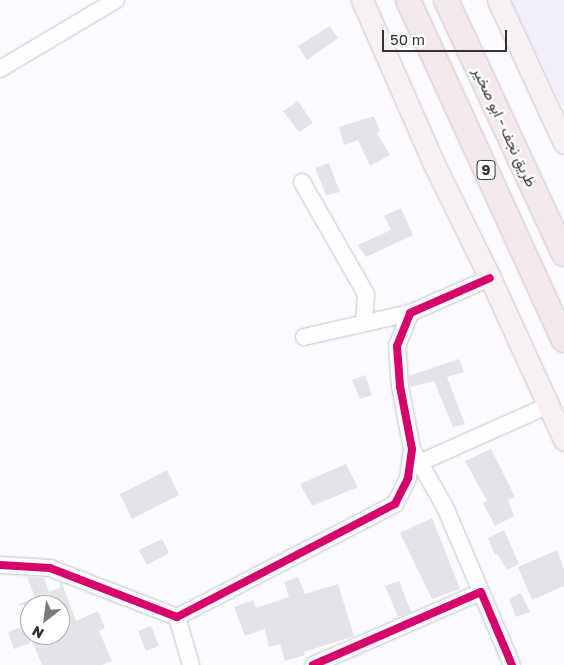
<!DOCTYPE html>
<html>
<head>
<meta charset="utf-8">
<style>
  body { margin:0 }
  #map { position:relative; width:564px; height:665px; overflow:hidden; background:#fcfafe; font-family:"Golos Text",Vazirmatn,sans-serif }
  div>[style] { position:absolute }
  .education>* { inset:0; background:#f2effa }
  .building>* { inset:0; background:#e5e3e7 }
  .roads { filter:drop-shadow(0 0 1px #c5c3c8) drop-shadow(0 0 1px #c5c3c8) }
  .minor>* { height:16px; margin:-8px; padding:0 8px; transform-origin:8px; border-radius:8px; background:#fffeff }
  .major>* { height:21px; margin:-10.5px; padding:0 10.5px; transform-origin:10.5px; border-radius:10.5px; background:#f7f1f2 }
  .highway>* { height:24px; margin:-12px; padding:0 12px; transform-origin:12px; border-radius:12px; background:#f3e8ea }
  .cycleway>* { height:8px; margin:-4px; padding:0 4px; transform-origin:4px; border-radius:4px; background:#d6006c }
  span { translate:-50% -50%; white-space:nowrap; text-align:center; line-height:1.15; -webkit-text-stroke:4.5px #fff; paint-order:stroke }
  .shield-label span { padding:1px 4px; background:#fff; border:1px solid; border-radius:4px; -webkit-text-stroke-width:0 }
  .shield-label { font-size:14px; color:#343238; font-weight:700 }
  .street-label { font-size:15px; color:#343238 }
  .north { position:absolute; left:20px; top:595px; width:50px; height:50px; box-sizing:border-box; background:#fff; border:1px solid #aeadaf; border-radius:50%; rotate:210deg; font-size:14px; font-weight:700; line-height:20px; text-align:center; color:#343238 }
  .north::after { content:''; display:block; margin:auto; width:18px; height:22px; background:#7a787d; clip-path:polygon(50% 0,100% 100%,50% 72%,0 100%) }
  .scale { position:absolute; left:382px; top:30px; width:125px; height:22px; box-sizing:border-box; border:2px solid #343238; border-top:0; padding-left:6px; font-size:15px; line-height:18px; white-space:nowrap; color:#343238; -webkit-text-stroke:4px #fff; paint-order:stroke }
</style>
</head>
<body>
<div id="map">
  <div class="education">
    <div style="clip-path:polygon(511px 0,564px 0,564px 110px)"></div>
  </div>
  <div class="building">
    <div style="clip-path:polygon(330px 26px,338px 38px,307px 60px,298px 46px)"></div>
    <div style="clip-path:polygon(298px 101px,313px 123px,299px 132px,283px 111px)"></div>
    <div style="clip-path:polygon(374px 116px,380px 132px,377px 133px,390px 155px,370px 166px,358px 140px,344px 145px,339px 127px)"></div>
    <div style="clip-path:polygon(329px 163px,340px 192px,326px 195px,315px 168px)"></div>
    <div style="clip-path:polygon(401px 208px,413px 235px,366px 257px,358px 245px,391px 230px,384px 216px)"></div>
    <div style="clip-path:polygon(459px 359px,464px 372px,447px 377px,465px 424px,453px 427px,434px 381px,411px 387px,409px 376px)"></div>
    <div style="clip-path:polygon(365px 375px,372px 395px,360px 399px,352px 380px)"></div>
    <div style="clip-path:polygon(491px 449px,515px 497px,508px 500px,514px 516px,495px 526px,483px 503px,487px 501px,465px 461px)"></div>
    <div style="clip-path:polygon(346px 464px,358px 487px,312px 506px,300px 484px)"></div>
    <div style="clip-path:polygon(167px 470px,179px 495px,132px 519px,120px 494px)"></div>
    <div style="clip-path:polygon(432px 518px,460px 589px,432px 599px,400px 533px)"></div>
    <div style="clip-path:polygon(504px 530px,519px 564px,507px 570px,497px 554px,495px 555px,488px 538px)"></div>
    <div style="clip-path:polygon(162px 539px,169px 553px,147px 565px,139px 550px)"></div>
    <div style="clip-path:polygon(557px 550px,564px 569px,564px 586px,532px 600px,518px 567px)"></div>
    <div style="clip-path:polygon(27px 577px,44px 578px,49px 592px,60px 588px,60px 583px,62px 583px,76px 621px,98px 611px,105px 628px,99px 631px,112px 661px,102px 665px,42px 665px,30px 636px,30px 643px,14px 649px,8px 632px,30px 624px,30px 635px,60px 635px,60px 605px,17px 605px,35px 597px)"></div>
    <div style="clip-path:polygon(298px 577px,305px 594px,338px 584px,354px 636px,304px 652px,305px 655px,285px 661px,280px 644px,269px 647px,265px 629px,245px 636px,234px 607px,253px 600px,256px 608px,289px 597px,284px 582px)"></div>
    <div style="clip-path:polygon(399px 581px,411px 612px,398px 617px,385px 586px)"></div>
    <div style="clip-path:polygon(521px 593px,530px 612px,516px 617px,509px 599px)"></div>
    <div style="clip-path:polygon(151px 626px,159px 646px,146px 651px,138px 631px)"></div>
  </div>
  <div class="roads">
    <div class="minor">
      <div style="left:0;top:69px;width:135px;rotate:-30.7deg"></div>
      <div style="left:302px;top:182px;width:129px;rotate:60.3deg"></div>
      <div style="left:366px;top:294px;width:29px;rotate:94deg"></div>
      <div style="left:304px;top:337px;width:109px;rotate:-12.8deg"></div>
      <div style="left:412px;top:449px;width:67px;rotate:60.4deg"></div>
      <div style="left:445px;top:507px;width:92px;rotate:67deg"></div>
      <div style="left:419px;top:463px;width:142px;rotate:-24deg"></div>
      <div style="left:0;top:565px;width:50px;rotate:3.4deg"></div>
      <div style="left:50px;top:568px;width:136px;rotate:21.1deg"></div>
      <div style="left:177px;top:617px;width:246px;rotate:-27.4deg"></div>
      <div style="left:395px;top:504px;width:29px;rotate:-63deg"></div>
      <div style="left:408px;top:478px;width:29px;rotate:-82deg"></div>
      <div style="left:412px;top:449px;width:64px;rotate:-100.8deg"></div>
      <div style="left:400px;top:386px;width:40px;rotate:-94.3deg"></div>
      <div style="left:397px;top:346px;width:35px;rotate:-68deg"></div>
      <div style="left:410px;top:313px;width:87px;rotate:-23.6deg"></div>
      <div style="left:177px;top:617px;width:50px;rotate:73.7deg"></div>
      <div style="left:313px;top:665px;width:183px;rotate:-23.5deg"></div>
      <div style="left:481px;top:592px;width:79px;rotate:67deg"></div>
    </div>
    <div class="major">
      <div style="left:362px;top:0;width:177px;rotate:66.3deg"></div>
      <div style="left:433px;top:162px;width:129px;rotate:63.8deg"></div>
      <div style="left:490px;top:278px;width:178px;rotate:65.4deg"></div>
      <div style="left:498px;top:0;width:157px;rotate:65.2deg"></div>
    </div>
    <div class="highway">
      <div style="left:408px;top:0;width:374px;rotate:65.4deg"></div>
      <div style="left:446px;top:0;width:280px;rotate:65.1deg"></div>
    </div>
  </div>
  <div class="cycleway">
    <div style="left:0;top:565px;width:50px;rotate:3.4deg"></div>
    <div style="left:50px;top:568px;width:136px;rotate:21.1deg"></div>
    <div style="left:177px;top:617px;width:246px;rotate:-27.4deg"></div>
    <div style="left:395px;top:504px;width:29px;rotate:-63deg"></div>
    <div style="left:408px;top:478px;width:29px;rotate:-82deg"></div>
    <div style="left:412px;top:449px;width:64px;rotate:-100.8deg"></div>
    <div style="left:400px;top:386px;width:40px;rotate:-94.3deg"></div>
    <div style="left:397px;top:346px;width:35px;rotate:-68deg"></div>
    <div style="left:410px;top:313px;width:87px;rotate:-23.6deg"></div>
    <div style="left:313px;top:665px;width:183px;rotate:-23.5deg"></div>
    <div style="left:481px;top:592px;width:79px;rotate:67deg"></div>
  </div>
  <div class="shield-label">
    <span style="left:486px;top:170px">9</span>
  </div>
  <div class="street-label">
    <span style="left:505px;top:127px;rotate:65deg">طريق نجف - ابو صخير</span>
  </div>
  <div class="north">N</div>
  <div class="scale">50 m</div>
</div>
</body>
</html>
